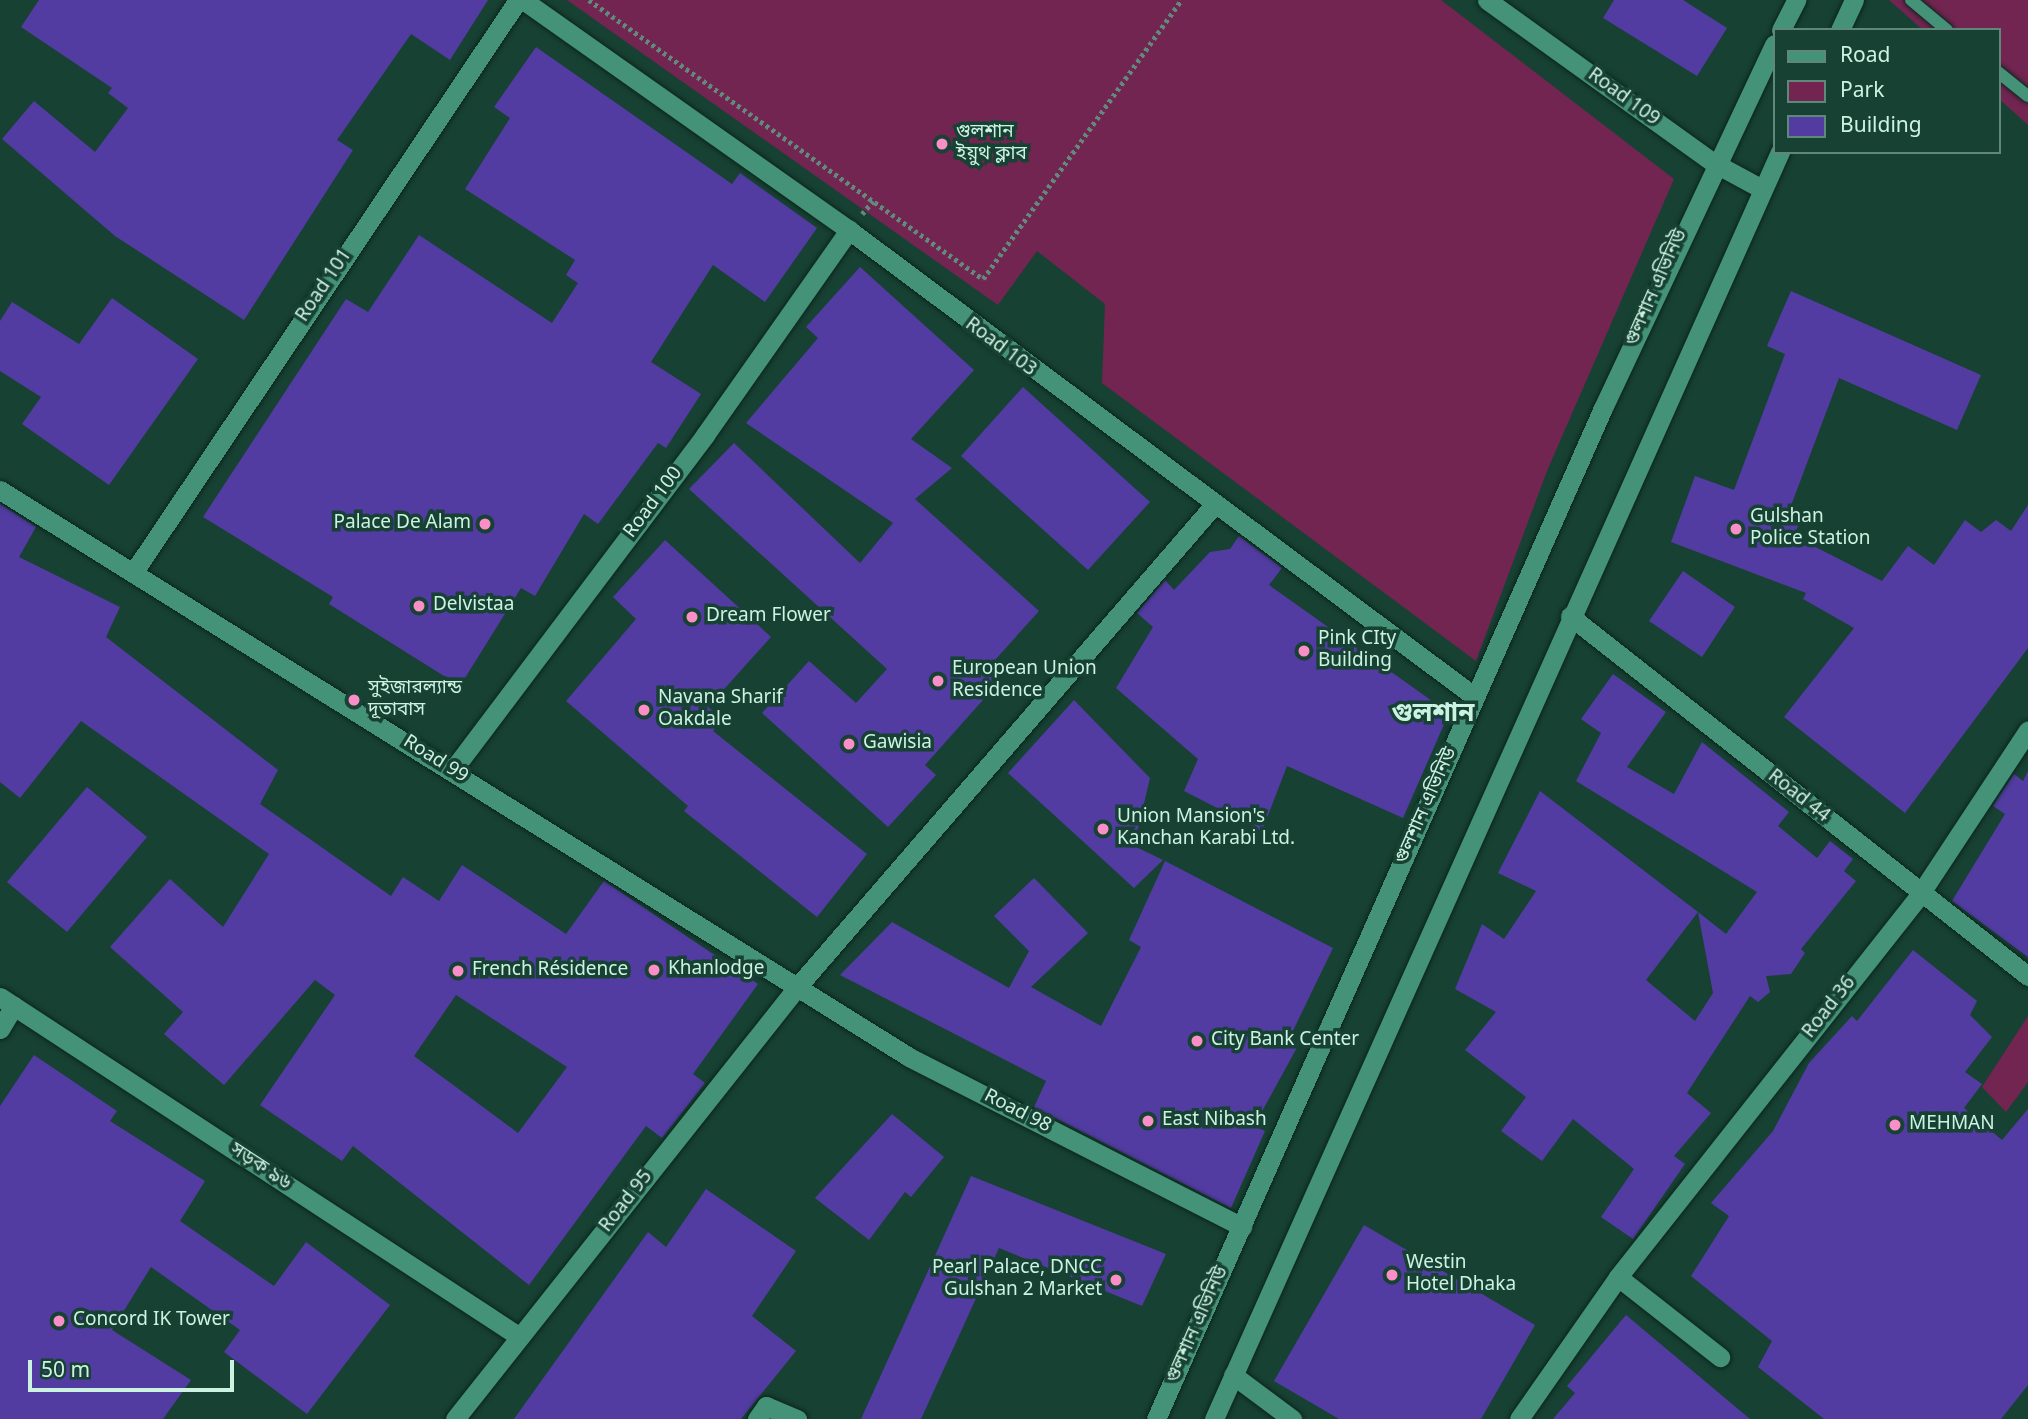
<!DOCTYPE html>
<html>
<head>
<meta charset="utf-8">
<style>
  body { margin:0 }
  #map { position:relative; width:2028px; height:1419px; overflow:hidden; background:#174133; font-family:Georgia,"Noto Sans Bengali",serif }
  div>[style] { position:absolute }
  .green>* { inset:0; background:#732552 }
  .building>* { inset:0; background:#523ca1 }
  .path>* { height:4.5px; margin-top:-2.25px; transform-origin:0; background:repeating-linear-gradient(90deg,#628a7c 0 3.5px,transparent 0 7px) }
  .roads { filter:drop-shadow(0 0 2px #0c251c) drop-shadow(0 0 2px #0c251c) }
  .service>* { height:12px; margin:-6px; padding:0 6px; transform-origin:6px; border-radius:6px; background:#449277 }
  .minor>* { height:19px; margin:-9.5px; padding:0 9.5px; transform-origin:9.5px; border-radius:9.5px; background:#449277 }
  .secondary>* { height:19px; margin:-9.5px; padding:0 9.5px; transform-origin:9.5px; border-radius:9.5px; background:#449277 }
  .dots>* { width:19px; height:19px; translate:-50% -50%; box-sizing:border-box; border:4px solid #174133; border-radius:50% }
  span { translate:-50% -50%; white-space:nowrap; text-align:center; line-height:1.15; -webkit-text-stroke:7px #174133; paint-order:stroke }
  .street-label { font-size:19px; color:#ccf2e2 }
  .poi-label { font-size:19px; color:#ccf2e2 }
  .left { translate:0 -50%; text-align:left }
  .right { translate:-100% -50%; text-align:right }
  .district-label { font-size:26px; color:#ccf2e2; font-weight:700 }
  .legend { position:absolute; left:1773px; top:28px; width:228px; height:126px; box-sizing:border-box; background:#174133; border:2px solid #5f8879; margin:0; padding:9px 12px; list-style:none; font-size:21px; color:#ccf2e2 }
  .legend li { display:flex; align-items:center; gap:14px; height:35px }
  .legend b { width:35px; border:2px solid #5f8879 }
  .scale { position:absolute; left:28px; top:1360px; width:206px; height:32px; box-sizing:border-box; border:4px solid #ccf2e2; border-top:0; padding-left:9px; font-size:21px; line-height:24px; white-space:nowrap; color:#ccf2e2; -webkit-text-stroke:5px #174133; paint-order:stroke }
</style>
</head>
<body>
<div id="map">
  <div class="green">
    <div style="clip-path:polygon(567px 0,1441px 0,1674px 179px,1547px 471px,1476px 661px,1102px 383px,1105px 304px,1037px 251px,998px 305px)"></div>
    <div style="clip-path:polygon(1889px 0,2028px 0,2028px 125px,1998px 98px,1998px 30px,1923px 30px)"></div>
    <div style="clip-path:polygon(2028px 1016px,2028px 1082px,2006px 1112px,1982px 1087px)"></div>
  </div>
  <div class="building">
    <div style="clip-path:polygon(39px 0,488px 0,450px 60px,411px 34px,337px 140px,353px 150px,244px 320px,115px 236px,2px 139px,34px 101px,95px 152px,128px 108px,108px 93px,112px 88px,21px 27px)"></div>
    <div style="clip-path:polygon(1614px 0,1683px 0,1727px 28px,1697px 76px,1603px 18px)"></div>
    <div style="clip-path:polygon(536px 47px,732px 184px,740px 173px,817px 228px,765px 302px,713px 265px,651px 362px,701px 394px,666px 448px,658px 443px,598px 524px,584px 514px,535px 596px,521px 588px,460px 686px,329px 604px,333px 597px,203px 517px,346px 299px,368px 312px,419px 235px,552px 323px,578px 283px,566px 275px,575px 260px,465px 189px,510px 118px,494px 107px)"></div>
    <div style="clip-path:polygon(860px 267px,974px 370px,911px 439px,952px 468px,915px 499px,1039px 611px,986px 670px,999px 682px,925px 765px,936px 775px,888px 827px,762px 713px,809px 661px,856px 703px,887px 669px,689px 489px,734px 443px,860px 563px,893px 523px,746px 423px,818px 338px,806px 327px)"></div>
    <div style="clip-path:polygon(1791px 291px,1981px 375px,1957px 430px,1839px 378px,1789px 511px,1802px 516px,1794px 536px,1882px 581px,1908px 546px,1934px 565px,1965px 520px,1981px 532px,1996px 520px,2011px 531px,2028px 505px,2028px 648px,1905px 813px,1784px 717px,1854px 628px,1803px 599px,1806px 593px,1671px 542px,1695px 476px,1734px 490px,1785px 354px,1767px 346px)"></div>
    <div style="clip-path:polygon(112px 298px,198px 359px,109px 485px,22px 424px,41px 397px,0 371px,0 321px,12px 302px,79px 344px)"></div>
    <div style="clip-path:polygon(1023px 387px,1150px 502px,1088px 570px,961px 456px)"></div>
    <div style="clip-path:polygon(evenodd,0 504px,36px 527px,19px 557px,120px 607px,106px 637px,278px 770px,260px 804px,391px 896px,403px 877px,439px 901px,462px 865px,566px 934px,604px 881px,758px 984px,693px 1074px,705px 1083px,662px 1138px,646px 1126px,529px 1285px,353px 1146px,342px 1161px,260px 1105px,335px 995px,315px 980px,224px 1085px,164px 1034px,183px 1012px,110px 947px,170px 879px,223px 927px,269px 854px,81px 721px,20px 798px,0 782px,0 504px,456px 995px,567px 1067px,518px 1133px,414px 1056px,456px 995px)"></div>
    <div style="clip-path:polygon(1239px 536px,1282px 568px,1269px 585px,1449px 713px,1403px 818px,1287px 766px,1262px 831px,1184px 791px,1198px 759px,1116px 688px,1153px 627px,1137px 613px,1165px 580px,1174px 590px,1210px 552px,1230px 549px)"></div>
    <div style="clip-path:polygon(665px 540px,771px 637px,708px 707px,723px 719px,713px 731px,867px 854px,817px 917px,684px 811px,688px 806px,566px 701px,636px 619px,613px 597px)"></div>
    <div style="clip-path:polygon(1683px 571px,1735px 607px,1702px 657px,1649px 621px)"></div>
    <div style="clip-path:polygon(1613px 674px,1666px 712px,1627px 767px,1674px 794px,1702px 742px,1789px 812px,1778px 826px,1817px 858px,1830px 841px,1853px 859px,1844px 871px,1856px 881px,1801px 949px,1805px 953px,1791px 974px,1766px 976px,1770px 992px,1758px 1002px,1750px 996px,1687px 1093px,1711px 1113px,1674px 1156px,1685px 1164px,1633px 1239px,1601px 1217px,1634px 1169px,1573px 1119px,1542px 1161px,1501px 1131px,1526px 1097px,1465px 1050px,1496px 1012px,1455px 989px,1482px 924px,1504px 939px,1536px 891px,1498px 873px,1540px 791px,1698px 912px,1646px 980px,1695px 1021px,1713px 993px,1698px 912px,1726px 934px,1757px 892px,1576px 781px,1601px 733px,1581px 719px)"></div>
    <div style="clip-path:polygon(1074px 700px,1150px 778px,1134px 846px,1163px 860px,1134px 888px,1008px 773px)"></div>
    <div style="clip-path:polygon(2028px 771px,2028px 957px,1952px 901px,2005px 814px,1993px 806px,2014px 774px,2023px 781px)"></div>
    <div style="clip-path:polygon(87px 787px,147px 837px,67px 932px,7px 882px)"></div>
    <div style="clip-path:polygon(1165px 861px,1333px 948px,1289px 1039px,1299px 1044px,1254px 1126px,1265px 1131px,1231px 1208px,1034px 1107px,1046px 1081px,840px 975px,892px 922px,1009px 988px,1029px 951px,994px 916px,1034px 878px,1088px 933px,1031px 987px,1101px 1026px,1141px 947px,1129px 940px)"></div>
    <div style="clip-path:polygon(1913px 950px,1977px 1001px,1970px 1015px,1992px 1037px,1965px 1072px,1982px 1084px,1964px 1108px,2002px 1140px,2028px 1109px,2028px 1385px,2001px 1419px,1824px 1419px,1758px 1367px,1772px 1341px,1691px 1276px,1729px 1216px,1711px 1203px,1773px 1131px,1809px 1063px,1852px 1016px,1857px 1021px)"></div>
    <div style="clip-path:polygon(34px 1055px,117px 1111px,110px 1121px,205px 1181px,180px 1221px,274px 1286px,306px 1242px,390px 1305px,307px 1414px,224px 1352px,240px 1330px,151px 1267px,112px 1330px,191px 1380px,163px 1419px,0 1419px,0 1106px)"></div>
    <div style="clip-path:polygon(892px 1114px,944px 1157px,911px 1197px,905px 1192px,869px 1240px,815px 1198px)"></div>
    <div style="clip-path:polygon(971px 1176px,1166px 1254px,1142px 1306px,999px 1248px,921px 1419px,861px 1419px)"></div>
    <div style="clip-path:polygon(706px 1189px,796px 1251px,752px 1316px,796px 1351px,741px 1419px,514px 1419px,648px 1232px,666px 1247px)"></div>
    <div style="clip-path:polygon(1364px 1225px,1535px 1325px,1481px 1419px,1339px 1419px,1274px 1381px)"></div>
    <div style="clip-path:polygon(1626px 1315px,1750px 1419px,1553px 1419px,1575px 1393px,1567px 1386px)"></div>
  </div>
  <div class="path">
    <div style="left:589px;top:0;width:483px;rotate:35.3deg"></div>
    <div style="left:983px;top:279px;width:342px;rotate:-54.6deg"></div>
    <div style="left:862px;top:214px;width:17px;rotate:-50deg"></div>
  </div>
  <div class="roads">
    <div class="service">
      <div style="left:1911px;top:0;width:47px;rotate:39.8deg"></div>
      <div style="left:1998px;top:72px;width:38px;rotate:39deg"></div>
    </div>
    <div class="minor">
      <div style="left:523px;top:0;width:399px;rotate:35.2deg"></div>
      <div style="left:849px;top:230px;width:781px;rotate:36.72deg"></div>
      <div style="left:1487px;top:0;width:279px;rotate:35.7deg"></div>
      <div style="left:1714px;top:163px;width:55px;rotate:28.4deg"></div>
      <div style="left:0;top:490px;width:1071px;rotate:31.95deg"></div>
      <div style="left:909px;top:1057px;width:374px;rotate:27deg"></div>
      <div style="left:133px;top:573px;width:690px;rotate:-56.1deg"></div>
      <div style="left:1570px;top:616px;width:583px;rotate:38.17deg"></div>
      <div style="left:452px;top:771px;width:421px;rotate:-53deg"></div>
      <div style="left:705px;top:435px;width:251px;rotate:-54.9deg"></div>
      <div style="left:0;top:997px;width:621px;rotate:33.18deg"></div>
      <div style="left:0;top:1029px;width:27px;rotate:-59deg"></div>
      <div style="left:1618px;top:1277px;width:130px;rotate:38.1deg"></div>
      <div style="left:1233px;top:1375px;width:74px;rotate:36.7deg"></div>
      <div style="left:455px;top:1419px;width:552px;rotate:-51.62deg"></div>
      <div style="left:798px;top:986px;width:635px;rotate:-49.15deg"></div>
      <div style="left:757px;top:1419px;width:16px;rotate:-55deg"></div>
      <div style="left:766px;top:1406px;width:34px;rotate:23deg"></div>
      <div style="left:1519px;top:1419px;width:173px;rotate:-55.1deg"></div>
      <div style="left:1618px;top:1277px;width:488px;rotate:-51.7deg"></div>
      <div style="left:1920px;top:894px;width:196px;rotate:-56.6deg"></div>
    </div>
    <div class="secondary">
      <div style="left:1781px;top:30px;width:34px;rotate:-63deg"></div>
      <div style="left:1840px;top:30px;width:33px;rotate:-65deg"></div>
      <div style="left:1156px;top:1419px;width:1105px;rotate:-66.15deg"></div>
      <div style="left:1603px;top:408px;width:402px;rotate:-64.8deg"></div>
      <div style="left:1214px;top:1419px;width:1388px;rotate:-65.93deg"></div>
    </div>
  </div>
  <div class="dots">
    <div style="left:942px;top:144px;background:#fa8fc7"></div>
    <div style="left:485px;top:524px;background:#fa8fc7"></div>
    <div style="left:1736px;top:529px;background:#fa8fc7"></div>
    <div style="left:419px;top:606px;background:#fa8fc7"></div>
    <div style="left:692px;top:617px;background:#fa8fc7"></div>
    <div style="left:1304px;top:651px;background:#fa8fc7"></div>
    <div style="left:938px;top:681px;background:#fa8fc7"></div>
    <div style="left:354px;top:700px;background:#fa8fc7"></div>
    <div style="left:644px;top:710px;background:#fa8fc7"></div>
    <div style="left:849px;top:744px;background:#fa8fc7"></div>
    <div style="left:1103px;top:829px;background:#fa8fc7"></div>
    <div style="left:654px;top:970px;background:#fa8fc7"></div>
    <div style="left:458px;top:971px;background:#fa8fc7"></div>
    <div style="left:1197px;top:1041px;background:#fa8fc7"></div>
    <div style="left:1148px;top:1121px;background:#fa8fc7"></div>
    <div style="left:1895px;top:1125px;background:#fa8fc7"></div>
    <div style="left:1392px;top:1275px;background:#fa8fc7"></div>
    <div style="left:1116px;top:1280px;background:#fa8fc7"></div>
    <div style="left:59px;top:1321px;background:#fa8fc7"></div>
  </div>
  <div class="street-label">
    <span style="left:1623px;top:98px;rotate:36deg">Road 109</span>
    <span style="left:325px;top:286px;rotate:-56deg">Road 101</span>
    <span style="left:1657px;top:288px;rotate:-66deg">গুলশান এভিনিউ</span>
    <span style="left:1000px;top:348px;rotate:37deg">Road 103</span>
    <span style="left:654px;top:503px;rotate:-53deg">Road 100</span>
    <span style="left:435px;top:760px;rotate:32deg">Road 99</span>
    <span style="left:1798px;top:797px;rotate:38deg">Road 44</span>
    <span style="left:1427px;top:806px;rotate:-66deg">গুলশান এভিনিউ</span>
    <span style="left:1830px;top:1008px;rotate:-52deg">Road 36</span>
    <span style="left:1017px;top:1112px;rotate:27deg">Road 98</span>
    <span style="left:260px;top:1167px;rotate:33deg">সড়ক ৯৬</span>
    <span style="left:627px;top:1202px;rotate:-52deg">Road 95</span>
    <span style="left:1198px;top:1325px;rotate:-66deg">গুলশান এভিনিউ</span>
  </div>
  <div class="poi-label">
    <span class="left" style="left:956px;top:144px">গুলশান<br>ইয়ুথ ক্লাব</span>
    <span class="left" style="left:1750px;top:529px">Gulshan<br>Police Station</span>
    <span class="right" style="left:471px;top:524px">Palace De Alam</span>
    <span class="left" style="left:433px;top:606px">Delvistaa</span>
    <span class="left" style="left:706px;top:617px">Dream Flower</span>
    <span class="left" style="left:1318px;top:651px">Pink CIty<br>Building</span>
    <span class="left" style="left:952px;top:681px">European Union<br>Residence</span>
    <span class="left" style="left:368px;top:700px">সুইজারল্যান্ড<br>দূতাবাস</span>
    <span class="left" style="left:658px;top:710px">Navana Sharif<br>Oakdale</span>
    <span class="left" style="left:863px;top:744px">Gawisia</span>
    <span class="left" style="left:1117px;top:829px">Union Mansion's<br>Kanchan Karabi Ltd.</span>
    <span class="left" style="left:668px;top:970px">Khanlodge</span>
    <span class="left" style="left:472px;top:971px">French Résidence</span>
    <span class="left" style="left:1211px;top:1041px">City Bank Center</span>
    <span class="left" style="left:1162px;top:1121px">East Nibash</span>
    <span class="left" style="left:1909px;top:1125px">MEHMAN</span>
    <span class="left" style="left:1406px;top:1275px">Westin<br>Hotel Dhaka</span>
    <span class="right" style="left:1102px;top:1280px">Pearl Palace, DNCC<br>Gulshan 2 Market</span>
    <span class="left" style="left:73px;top:1321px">Concord IK Tower</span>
  </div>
  <div class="district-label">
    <span style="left:1433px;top:715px">গুলশান</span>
  </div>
  <ul class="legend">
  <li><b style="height:9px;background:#449277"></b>Road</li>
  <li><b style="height:19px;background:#732552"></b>Park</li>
  <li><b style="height:19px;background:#523ca1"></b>Building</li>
  </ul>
  <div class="scale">50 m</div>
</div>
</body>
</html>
